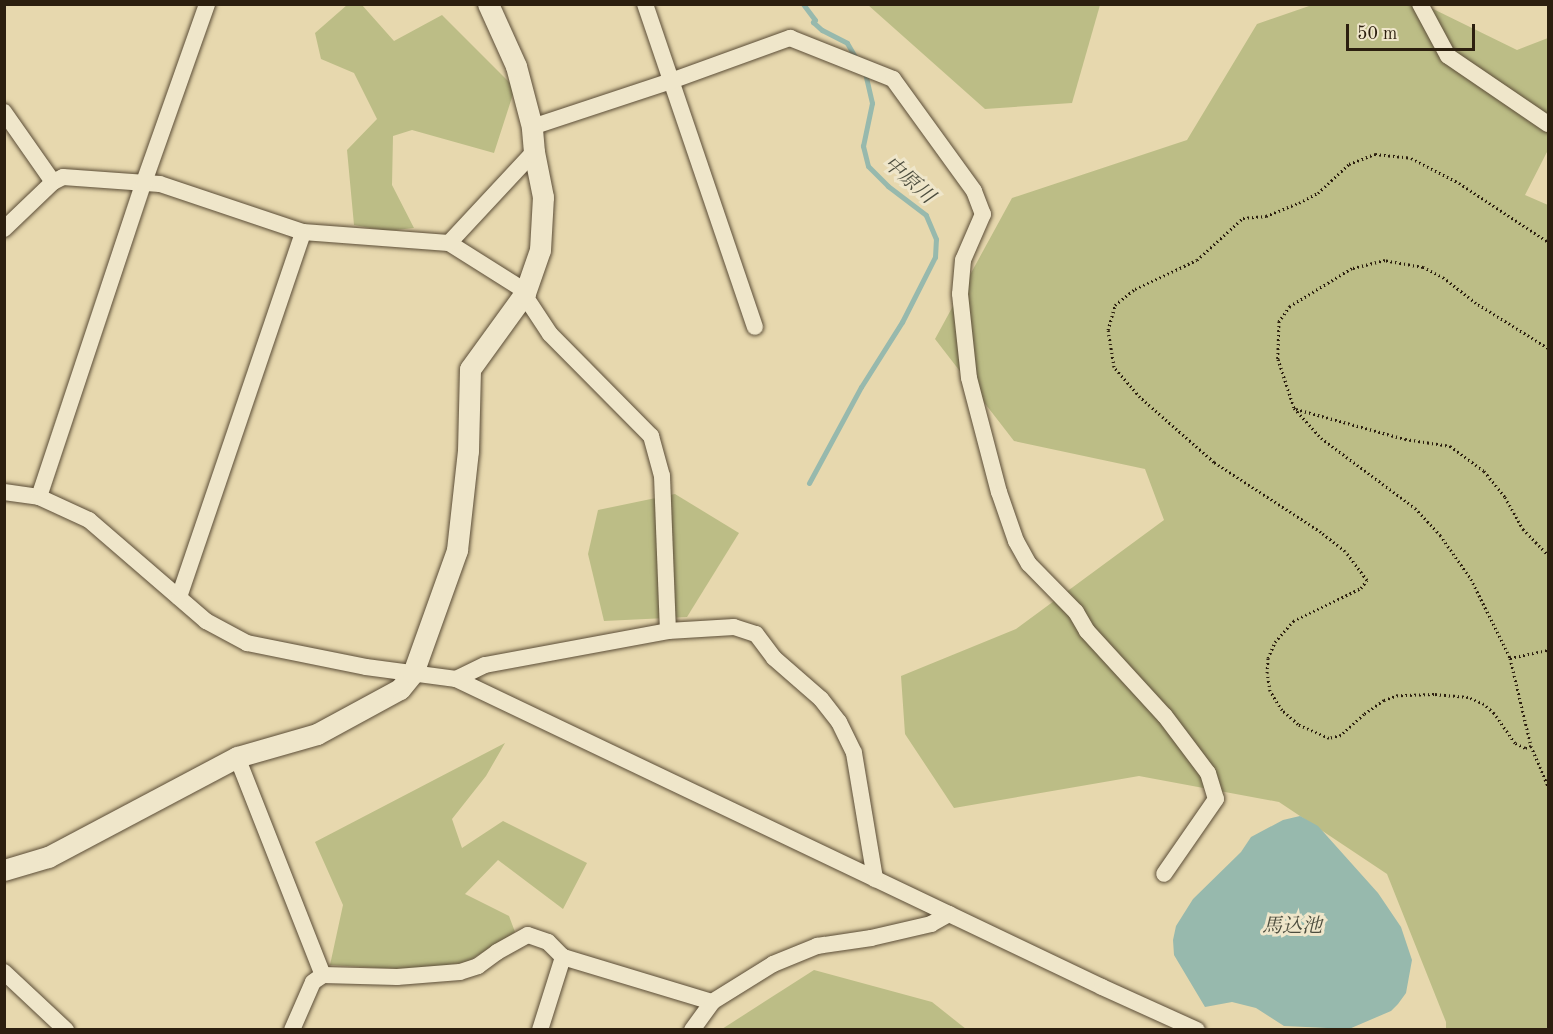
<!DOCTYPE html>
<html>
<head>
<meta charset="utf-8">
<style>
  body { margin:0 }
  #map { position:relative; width:1553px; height:1034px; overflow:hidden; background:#e7d8ae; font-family:"Old Standard TT","Noto Serif JP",serif }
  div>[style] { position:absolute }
  .green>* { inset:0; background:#bcbd86 }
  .water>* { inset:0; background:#97b9ad }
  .stream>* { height:5px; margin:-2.5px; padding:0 2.5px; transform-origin:2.5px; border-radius:2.5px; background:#97b9ad }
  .path>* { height:3px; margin-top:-1.5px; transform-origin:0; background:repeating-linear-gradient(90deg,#2c1f0f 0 1.5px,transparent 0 4.5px) }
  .roads { filter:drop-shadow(0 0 2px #5b4d37) drop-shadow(0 0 2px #5b4d37) }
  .minor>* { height:16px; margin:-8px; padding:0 8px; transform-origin:8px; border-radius:8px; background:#efe6ca }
  .tertiary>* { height:21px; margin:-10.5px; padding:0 10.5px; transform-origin:10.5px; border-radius:10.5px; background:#efe6ca }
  span { translate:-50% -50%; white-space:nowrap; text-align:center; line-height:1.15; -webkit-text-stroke:6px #efe6ca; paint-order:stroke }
  .water-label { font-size:20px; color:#4c4d3e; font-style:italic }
  .frame { position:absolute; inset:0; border:6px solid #2c1f0f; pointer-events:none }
  .scale { position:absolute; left:1346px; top:24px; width:129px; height:27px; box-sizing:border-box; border:3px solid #2c1f0f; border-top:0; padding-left:8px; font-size:18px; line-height:21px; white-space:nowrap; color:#2c1f0f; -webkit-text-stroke:4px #efe6ca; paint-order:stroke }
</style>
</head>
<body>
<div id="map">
  <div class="green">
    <div style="clip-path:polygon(347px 5px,362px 5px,394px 41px,442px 15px,515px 88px,494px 153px,412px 130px,393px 136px,392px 185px,414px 228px,386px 231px,354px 225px,347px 150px,377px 119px,354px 73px,321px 59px,315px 33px)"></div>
    <div style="clip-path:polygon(868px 5px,1100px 5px,1072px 103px,985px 109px)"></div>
    <div style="clip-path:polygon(1312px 5px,1425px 5px,1517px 50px,1548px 38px,1548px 150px,1525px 195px,1548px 205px,1548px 1029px,1446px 1029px,1446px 1022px,1387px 874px,1279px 802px,1139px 776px,954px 808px,905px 734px,901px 676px,1016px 629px,1164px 520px,1145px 469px,1014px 441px,935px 339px,1012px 198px,1187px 140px,1257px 24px)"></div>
    <div style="clip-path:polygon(675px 494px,739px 533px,687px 617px,604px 621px,588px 554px,598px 510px)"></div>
    <div style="clip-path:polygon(505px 743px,486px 776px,452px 819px,462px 848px,503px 821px,587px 863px,563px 909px,498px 860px,465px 894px,509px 916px,515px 932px,467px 962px,414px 970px,330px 965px,343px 905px,315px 842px)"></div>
    <div style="clip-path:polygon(814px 970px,932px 1002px,966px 1029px,722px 1029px)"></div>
  </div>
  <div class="water">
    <div style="clip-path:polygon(1300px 816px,1318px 826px,1378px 893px,1401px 927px,1412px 960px,1406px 993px,1398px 1004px,1391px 1011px,1349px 1029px,1284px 1026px,1256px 1008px,1232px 1002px,1205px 1007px,1174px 955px,1173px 940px,1176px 926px,1193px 899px,1241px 852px,1251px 837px,1283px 820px)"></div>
  </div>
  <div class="stream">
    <div style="left:803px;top:4px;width:20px;rotate:53deg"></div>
    <div style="left:815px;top:20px;width:3px;rotate:135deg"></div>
    <div style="left:813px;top:22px;width:12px;rotate:42deg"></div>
    <div style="left:822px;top:30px;width:28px;rotate:27deg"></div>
    <div style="left:847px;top:43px;width:20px;rotate:60deg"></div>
    <div style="left:809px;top:483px;width:109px;rotate:-61.6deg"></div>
    <div style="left:861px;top:387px;width:77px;rotate:-57.8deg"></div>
    <div style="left:902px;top:322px;width:73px;rotate:-63.1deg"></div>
    <div style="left:935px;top:257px;width:18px;rotate:-87deg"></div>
    <div style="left:936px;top:239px;width:26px;rotate:-113deg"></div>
    <div style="left:926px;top:215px;width:48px;rotate:-142.7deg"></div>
    <div style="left:888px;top:186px;width:28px;rotate:-135deg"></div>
    <div style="left:868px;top:166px;width:21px;rotate:-104deg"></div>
    <div style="left:863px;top:146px;width:44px;rotate:-78.2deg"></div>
    <div style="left:872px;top:103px;width:31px;rotate:-103deg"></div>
  </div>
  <div class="path">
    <div style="left:1548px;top:348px;width:85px;rotate:-148deg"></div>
    <div style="left:1476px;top:303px;width:41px;rotate:-142deg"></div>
    <div style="left:1444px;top:278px;width:24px;rotate:-152deg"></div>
    <div style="left:1423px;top:267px;width:39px;rotate:-170deg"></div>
    <div style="left:1385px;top:260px;width:34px;rotate:166deg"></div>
    <div style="left:1352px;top:268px;width:73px;rotate:148.5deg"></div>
    <div style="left:1290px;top:306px;width:19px;rotate:126deg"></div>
    <div style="left:1279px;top:321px;width:38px;rotate:92deg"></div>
    <div style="left:1278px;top:359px;width:52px;rotate:71.9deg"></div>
    <div style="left:1294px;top:408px;width:40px;rotate:48deg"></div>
    <div style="left:1321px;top:438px;width:117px;rotate:36.7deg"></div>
    <div style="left:1415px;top:508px;width:37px;rotate:47deg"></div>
    <div style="left:1440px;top:535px;width:54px;rotate:54.8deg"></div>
    <div style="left:1471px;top:579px;width:88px;rotate:63.7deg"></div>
    <div style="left:1510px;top:658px;width:90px;rotate:76.6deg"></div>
    <div style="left:1531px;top:746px;width:43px;rotate:67deg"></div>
    <div style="left:1296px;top:409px;width:113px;rotate:15.4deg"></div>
    <div style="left:1405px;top:439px;width:46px;rotate:8.8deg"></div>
    <div style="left:1450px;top:446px;width:42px;rotate:36.3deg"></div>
    <div style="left:1484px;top:471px;width:33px;rotate:51deg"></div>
    <div style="left:1505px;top:497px;width:37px;rotate:61deg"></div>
    <div style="left:1523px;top:529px;width:36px;rotate:46deg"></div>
    <div style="left:1510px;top:658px;width:39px;rotate:-12deg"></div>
    <div style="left:1531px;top:746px;width:6px;rotate:162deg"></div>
    <div style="left:1525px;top:748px;width:11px;rotate:-153deg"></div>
    <div style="left:1515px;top:743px;width:37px;rotate:-125deg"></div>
    <div style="left:1494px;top:713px;width:13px;rotate:-138deg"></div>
    <div style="left:1484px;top:704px;width:17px;rotate:-156deg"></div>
    <div style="left:1468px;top:697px;width:34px;rotate:-175deg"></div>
    <div style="left:1434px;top:694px;width:36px;rotate:178deg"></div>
    <div style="left:1398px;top:695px;width:15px;rotate:160deg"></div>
    <div style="left:1384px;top:700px;width:24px;rotate:145deg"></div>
    <div style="left:1364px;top:714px;width:31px;rotate:138deg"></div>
    <div style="left:1341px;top:735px;width:12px;rotate:166deg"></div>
    <div style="left:1329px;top:738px;width:34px;rotate:-156deg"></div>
    <div style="left:1298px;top:724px;width:21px;rotate:-139deg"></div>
    <div style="left:1282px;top:710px;width:22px;rotate:-122deg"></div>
    <div style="left:1270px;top:691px;width:18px;rotate:-99deg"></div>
    <div style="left:1267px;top:673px;width:15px;rotate:-86deg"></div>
    <div style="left:1268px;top:658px;width:17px;rotate:-66deg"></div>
    <div style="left:1275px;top:642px;width:28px;rotate:-49deg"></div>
    <div style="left:1293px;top:621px;width:76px;rotate:-25.9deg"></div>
    <div style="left:1361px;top:588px;width:10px;rotate:-53deg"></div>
    <div style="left:1367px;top:580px;width:36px;rotate:-127deg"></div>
    <div style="left:1345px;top:551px;width:31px;rotate:-142deg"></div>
    <div style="left:1321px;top:532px;width:128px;rotate:-146.8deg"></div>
    <div style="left:1214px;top:462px;width:98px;rotate:-138.7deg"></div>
    <div style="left:1140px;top:397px;width:40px;rotate:-131deg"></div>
    <div style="left:1114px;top:367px;width:37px;rotate:-99deg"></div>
    <div style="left:1108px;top:330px;width:26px;rotate:-74deg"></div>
    <div style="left:1115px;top:305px;width:26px;rotate:-39deg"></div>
    <div style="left:1135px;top:289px;width:68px;rotate:-25.1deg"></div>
    <div style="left:1197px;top:260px;width:62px;rotate:-42.4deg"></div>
    <div style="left:1243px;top:218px;width:23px;rotate:-5deg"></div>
    <div style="left:1266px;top:216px;width:35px;rotate:-22deg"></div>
    <div style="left:1299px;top:203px;width:21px;rotate:-28deg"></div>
    <div style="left:1318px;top:193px;width:42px;rotate:-43.1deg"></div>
    <div style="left:1349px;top:164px;width:28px;rotate:-21deg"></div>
    <div style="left:1375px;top:154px;width:36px;rotate:6deg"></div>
    <div style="left:1411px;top:158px;width:54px;rotate:27.5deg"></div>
    <div style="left:1459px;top:183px;width:107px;rotate:33.5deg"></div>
  </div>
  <div class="roads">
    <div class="minor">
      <div style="left:645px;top:4px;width:341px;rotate:71.2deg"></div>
      <div style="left:1420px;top:4px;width:59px;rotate:61.7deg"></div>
      <div style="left:1448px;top:56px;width:121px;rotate:34.2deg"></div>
      <div style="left:4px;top:112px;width:85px;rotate:55deg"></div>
      <div style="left:532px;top:127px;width:146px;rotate:-18.3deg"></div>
      <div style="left:671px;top:81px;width:127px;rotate:-19.9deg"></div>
      <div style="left:790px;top:38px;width:111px;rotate:21.7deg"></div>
      <div style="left:893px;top:79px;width:138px;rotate:54.1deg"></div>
      <div style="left:974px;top:191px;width:25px;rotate:69deg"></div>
      <div style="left:983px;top:214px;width:50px;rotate:113.5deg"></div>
      <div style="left:963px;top:260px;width:34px;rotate:95deg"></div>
      <div style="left:960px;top:294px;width:84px;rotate:83.9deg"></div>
      <div style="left:969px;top:378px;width:118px;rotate:75.3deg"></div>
      <div style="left:999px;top:492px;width:52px;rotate:70.9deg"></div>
      <div style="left:1016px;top:541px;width:26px;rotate:61deg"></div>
      <div style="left:1029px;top:564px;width:67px;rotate:45.6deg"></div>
      <div style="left:1076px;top:612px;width:22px;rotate:60deg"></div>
      <div style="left:1087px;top:631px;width:115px;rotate:47.5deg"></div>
      <div style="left:1165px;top:716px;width:71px;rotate:53deg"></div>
      <div style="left:1208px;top:773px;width:27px;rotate:73deg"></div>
      <div style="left:1216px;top:799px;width:91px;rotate:124.7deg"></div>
      <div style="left:4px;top:229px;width:68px;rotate:-43.8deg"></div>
      <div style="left:53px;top:182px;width:11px;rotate:-27deg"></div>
      <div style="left:63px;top:177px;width:97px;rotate:4.1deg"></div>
      <div style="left:160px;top:184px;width:151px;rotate:18.6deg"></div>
      <div style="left:303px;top:232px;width:146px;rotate:4.3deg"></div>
      <div style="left:449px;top:243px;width:83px;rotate:32.2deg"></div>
      <div style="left:519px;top:287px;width:56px;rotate:56.6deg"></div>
      <div style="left:550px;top:334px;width:144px;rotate:45.3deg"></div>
      <div style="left:651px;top:436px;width:41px;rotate:74.6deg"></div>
      <div style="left:662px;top:476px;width:155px;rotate:87.8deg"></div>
      <div style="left:449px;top:243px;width:125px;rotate:-47deg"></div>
      <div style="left:4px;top:492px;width:35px;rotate:8deg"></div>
      <div style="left:39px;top:497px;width:55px;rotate:24.7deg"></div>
      <div style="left:89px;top:520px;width:155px;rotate:40.8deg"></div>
      <div style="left:206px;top:621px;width:47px;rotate:28.2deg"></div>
      <div style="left:247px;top:643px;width:121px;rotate:11.4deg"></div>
      <div style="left:366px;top:667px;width:91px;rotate:7.6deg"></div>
      <div style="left:456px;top:679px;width:716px;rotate:25.49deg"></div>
      <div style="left:1102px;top:987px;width:104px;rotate:24.4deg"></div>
      <div style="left:39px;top:497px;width:329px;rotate:-71.6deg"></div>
      <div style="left:143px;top:185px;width:192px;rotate:-70.5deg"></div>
      <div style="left:179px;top:597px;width:385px;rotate:-71.2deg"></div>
      <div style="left:456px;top:679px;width:32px;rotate:-26deg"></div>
      <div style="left:485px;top:665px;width:186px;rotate:-10.5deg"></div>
      <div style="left:668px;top:631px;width:66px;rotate:-3.5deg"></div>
      <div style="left:734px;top:627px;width:23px;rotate:18deg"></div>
      <div style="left:756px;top:634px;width:30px;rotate:53deg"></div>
      <div style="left:774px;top:658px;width:62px;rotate:41.1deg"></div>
      <div style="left:821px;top:699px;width:29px;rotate:52deg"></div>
      <div style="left:839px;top:722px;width:34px;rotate:64deg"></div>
      <div style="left:854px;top:753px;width:128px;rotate:80.5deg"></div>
      <div style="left:237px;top:757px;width:234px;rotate:68.5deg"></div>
      <div style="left:4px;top:972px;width:85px;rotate:43.1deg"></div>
      <div style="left:292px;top:1030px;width:52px;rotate:-66.4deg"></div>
      <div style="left:313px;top:982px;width:12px;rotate:-35deg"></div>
      <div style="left:323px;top:975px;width:74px;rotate:1.5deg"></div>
      <div style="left:397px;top:977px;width:63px;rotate:-4.5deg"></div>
      <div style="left:460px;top:972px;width:19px;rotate:-18deg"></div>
      <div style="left:478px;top:966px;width:24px;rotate:-36deg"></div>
      <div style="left:497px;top:952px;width:35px;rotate:-29deg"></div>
      <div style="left:528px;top:935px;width:21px;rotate:19deg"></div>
      <div style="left:548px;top:942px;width:21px;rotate:45deg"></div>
      <div style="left:563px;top:957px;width:156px;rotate:16.8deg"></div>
      <div style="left:540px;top:1030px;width:77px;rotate:-72.5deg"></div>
      <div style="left:692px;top:1030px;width:34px;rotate:-54deg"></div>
      <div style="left:712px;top:1002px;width:72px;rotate:-31.9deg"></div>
      <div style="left:773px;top:964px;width:48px;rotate:-22.2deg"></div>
      <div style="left:817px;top:946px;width:55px;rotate:-8.4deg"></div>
      <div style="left:871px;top:938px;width:62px;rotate:-13.1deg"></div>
      <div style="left:931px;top:924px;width:21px;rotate:-29deg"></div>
    </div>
    <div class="tertiary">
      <div style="left:4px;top:870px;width:46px;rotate:-16.5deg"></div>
      <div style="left:48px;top:857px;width:214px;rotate:-27.9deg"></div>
      <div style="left:237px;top:757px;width:83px;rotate:-16deg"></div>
      <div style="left:317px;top:734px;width:94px;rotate:-28.5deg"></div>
      <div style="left:400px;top:689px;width:21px;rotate:-51deg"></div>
      <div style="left:413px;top:673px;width:131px;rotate:-70.3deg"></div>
      <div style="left:457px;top:550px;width:100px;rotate:-83.7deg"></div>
      <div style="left:468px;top:451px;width:82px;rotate:-88.6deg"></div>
      <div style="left:470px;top:369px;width:94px;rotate:-54.1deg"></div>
      <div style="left:525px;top:293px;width:46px;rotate:-70.8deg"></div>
      <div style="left:540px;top:250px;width:53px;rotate:-86.8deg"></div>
      <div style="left:543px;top:197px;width:46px;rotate:-101.3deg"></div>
      <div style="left:534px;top:152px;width:25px;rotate:-95deg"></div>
      <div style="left:532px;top:127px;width:63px;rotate:-104.7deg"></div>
      <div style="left:516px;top:66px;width:68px;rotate:-114.3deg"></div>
    </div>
  </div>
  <div class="water-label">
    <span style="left:908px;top:181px;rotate:41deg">中原川</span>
    <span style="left:1292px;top:927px">馬込池</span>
  </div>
  <div class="frame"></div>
  <div class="scale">50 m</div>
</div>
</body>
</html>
